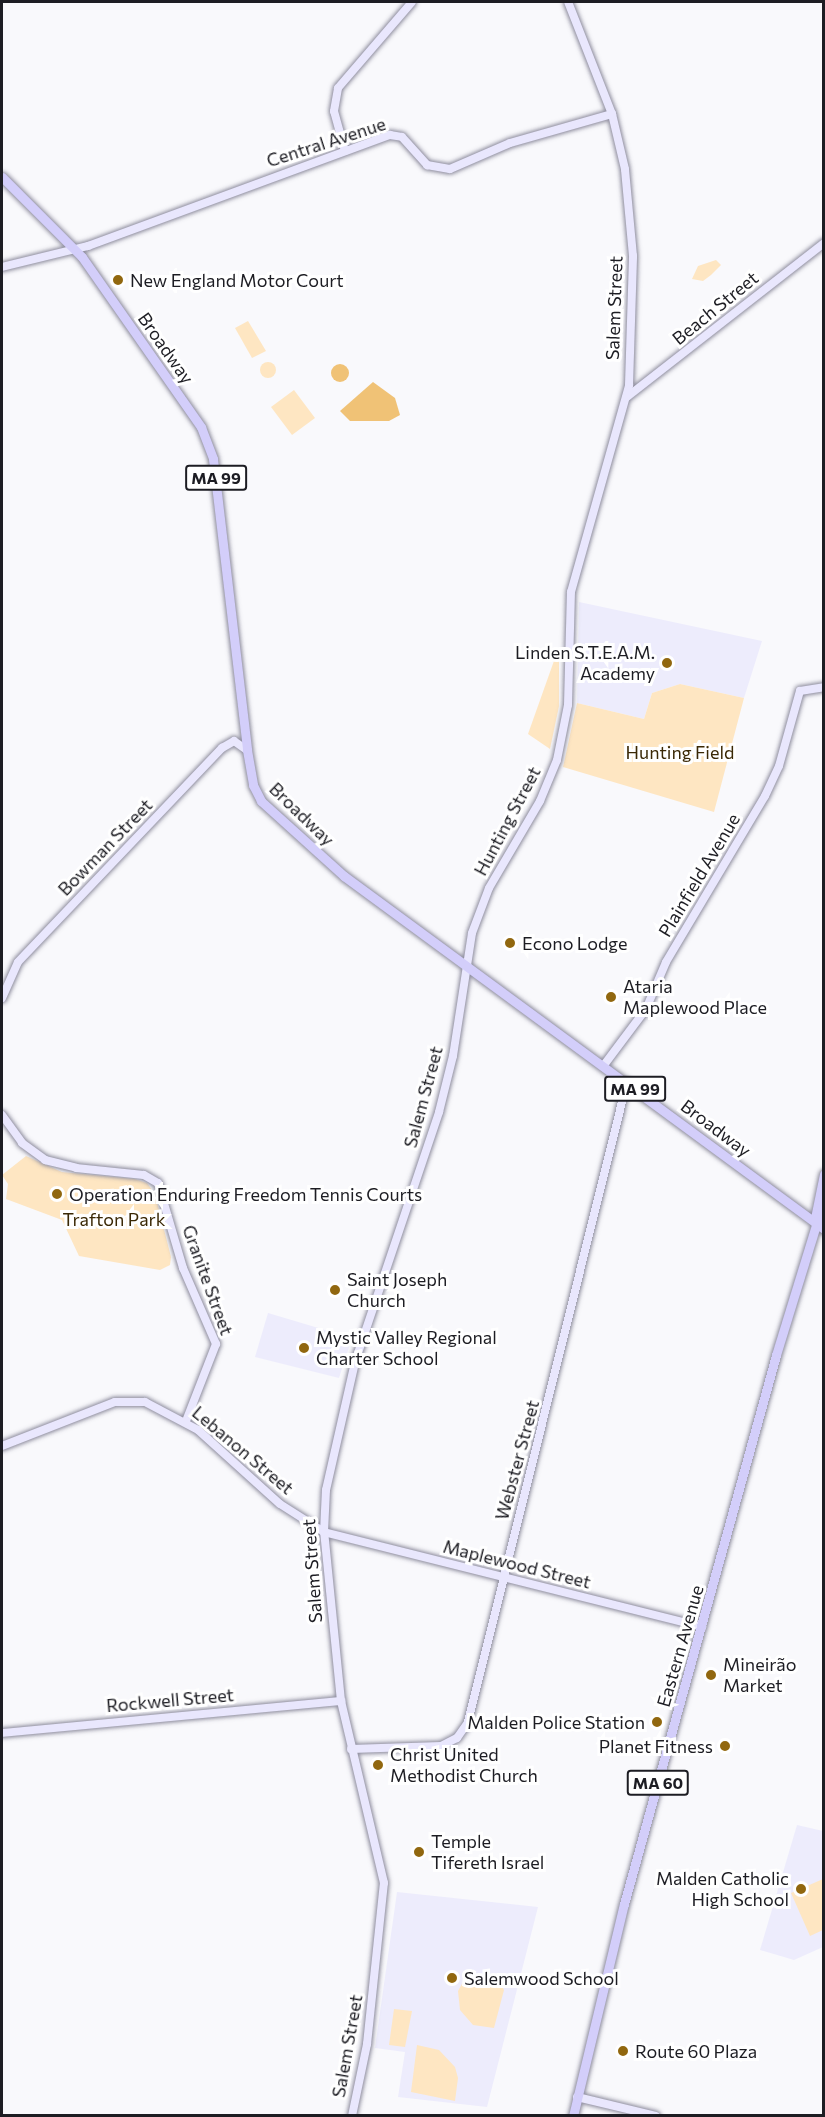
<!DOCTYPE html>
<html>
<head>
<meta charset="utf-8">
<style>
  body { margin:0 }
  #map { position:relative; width:825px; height:2117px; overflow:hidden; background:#f9f9fc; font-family:Commissioner,sans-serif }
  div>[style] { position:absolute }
  .built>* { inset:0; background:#edecfc }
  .green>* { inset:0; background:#fee6c2 }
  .round { border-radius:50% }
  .water>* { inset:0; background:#f0c276 }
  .roads { filter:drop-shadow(0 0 2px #8f8e9f) drop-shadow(0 0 2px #8f8e9f) }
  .secondary>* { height:8px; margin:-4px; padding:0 4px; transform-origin:4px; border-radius:4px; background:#e9e7fd }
  .primary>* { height:9px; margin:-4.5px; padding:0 4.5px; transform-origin:4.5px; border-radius:4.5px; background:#d3cefa }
  .dots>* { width:16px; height:16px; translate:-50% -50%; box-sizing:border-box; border:3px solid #fff; border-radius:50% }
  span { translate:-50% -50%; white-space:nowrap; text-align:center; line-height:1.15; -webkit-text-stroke:6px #fff; paint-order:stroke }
  .shield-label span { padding:2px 4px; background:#fff; border:2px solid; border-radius:4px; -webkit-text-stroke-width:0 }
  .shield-label { font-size:16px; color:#1d1d23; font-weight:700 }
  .street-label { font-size:18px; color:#1d1d23 }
  .poi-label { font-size:18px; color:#1d1d23 }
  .left { translate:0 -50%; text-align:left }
  .right { translate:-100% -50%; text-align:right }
  .park-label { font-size:18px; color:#3a2805 }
  .frame { position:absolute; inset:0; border:3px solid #1d1d23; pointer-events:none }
</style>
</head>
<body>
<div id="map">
  <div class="built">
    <div style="clip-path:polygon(579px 602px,762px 641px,744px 698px,680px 684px,652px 693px,644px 719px,577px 703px)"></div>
    <div style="clip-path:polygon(268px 1313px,352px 1338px,339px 1378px,255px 1357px)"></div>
    <div style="clip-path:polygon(797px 1825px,823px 1831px,823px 1947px,794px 1960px,760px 1950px)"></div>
    <div style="clip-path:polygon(397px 1892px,538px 1907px,487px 2107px,398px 2097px,405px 2052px,375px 2048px)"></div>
  </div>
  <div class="green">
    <div style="clip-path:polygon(716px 260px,721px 265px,711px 275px,703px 281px,692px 279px,698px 266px)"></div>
    <div style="clip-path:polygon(248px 321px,266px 351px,252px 358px,235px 328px)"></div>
    <div class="round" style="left:260px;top:362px;width:16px;height:16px"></div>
    <div style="clip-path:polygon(294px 390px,315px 418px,292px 435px,271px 407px)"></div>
    <div style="clip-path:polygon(559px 657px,559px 706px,550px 749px,528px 734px,555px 658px)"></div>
    <div style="clip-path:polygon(680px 684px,744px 698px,714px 812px,563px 767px,577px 703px,644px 719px,652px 693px)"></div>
    <div style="clip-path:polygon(26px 1156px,62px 1172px,135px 1179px,147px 1183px,155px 1194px,171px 1257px,170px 1265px,160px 1270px,79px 1256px,62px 1220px,6px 1199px,8px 1184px,2px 1175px)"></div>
    <div style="clip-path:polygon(823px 1879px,823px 1930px,810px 1936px,791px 1893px)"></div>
    <div style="clip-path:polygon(467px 1975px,501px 1984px,504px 1990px,494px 2028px,473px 2025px,460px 2010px,458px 1991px)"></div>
    <div style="clip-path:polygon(394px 2009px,412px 2011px,405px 2047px,389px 2045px)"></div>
    <div style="clip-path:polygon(417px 2045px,439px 2050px,455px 2067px,458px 2078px,455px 2101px,411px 2092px)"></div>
  </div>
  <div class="water">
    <div class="round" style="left:331px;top:364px;width:18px;height:18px"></div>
    <div style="clip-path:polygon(373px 382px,395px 398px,400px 415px,389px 421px,350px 421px,340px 411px)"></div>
  </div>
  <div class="roads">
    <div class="secondary">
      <div style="left:345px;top:151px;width:41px;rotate:-105.4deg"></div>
      <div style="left:334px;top:111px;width:23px;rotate:-80deg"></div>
      <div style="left:338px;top:88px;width:113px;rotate:-49.3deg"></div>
      <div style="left:2px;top:267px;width:89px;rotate:-13.7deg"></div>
      <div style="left:88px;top:246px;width:322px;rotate:-20.2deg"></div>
      <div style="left:390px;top:135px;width:12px;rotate:9deg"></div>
      <div style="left:402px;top:137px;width:38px;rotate:48deg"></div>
      <div style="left:427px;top:165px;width:23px;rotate:10deg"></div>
      <div style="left:450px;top:169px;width:65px;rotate:-23.4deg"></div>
      <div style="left:510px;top:143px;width:106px;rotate:-15.9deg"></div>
      <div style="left:627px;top:397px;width:250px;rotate:-38deg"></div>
      <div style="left:2px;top:998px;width:39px;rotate:-66deg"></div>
      <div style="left:18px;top:962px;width:296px;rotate:-46.4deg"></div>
      <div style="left:222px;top:748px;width:14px;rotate:-30deg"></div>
      <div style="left:234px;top:741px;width:16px;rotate:35deg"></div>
      <div style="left:604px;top:1065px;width:70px;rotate:-53.1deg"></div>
      <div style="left:646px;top:1009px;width:51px;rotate:-66.9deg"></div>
      <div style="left:666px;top:962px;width:193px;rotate:-59.2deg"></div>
      <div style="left:765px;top:796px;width:33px;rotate:-65deg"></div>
      <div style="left:779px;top:766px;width:78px;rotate:-74.4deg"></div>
      <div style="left:800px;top:691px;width:24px;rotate:-9deg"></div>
      <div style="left:2px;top:1115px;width:34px;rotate:54deg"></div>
      <div style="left:22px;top:1143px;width:29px;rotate:36deg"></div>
      <div style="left:45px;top:1160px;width:32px;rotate:14deg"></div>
      <div style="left:76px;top:1168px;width:68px;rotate:5.9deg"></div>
      <div style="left:144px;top:1175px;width:16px;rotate:30deg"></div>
      <div style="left:158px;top:1183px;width:89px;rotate:73.6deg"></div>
      <div style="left:183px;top:1268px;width:83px;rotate:66.5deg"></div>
      <div style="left:216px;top:1344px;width:83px;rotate:111.3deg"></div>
      <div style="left:2px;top:1446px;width:121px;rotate:-21.3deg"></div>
      <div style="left:115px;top:1402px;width:30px"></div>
      <div style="left:145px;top:1402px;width:60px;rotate:27.8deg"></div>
      <div style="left:198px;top:1430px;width:110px;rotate:42.1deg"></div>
      <div style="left:280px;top:1504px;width:52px;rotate:32.5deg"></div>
      <div style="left:324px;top:1532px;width:390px;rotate:14.1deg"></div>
      <div style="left:2px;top:1733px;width:341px;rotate:-5.4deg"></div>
      <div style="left:351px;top:1749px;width:90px;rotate:-1.9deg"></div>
      <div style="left:441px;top:1746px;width:18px;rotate:-27deg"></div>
      <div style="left:457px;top:1738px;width:19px;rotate:-55deg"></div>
      <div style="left:468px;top:1722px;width:659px;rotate:-76.05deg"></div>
      <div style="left:577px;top:2097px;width:81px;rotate:13.5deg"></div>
      <div style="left:352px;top:2116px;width:74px;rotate:-78.2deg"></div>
      <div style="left:367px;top:2044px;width:162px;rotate:-84deg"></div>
      <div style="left:384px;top:1883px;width:187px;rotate:-103.3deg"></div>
      <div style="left:341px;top:1701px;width:170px;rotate:-95.7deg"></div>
      <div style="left:324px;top:1532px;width:42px;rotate:-87.3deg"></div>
      <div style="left:326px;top:1490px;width:131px;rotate:-77.2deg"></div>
      <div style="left:355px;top:1362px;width:264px;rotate:-71.4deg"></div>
      <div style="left:439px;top:1112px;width:58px;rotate:-76deg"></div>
      <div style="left:453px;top:1056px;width:124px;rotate:-81.2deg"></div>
      <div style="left:472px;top:933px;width:48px;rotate:-69.3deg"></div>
      <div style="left:489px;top:888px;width:101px;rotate:-59.6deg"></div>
      <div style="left:540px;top:801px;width:44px;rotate:-67.5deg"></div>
      <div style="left:557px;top:760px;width:56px;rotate:-78.7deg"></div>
      <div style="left:568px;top:705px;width:113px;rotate:-88.5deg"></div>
      <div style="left:571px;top:592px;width:215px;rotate:-74.3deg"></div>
      <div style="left:629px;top:385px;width:129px;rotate:-88.2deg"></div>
      <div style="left:633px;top:256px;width:87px;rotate:-95.3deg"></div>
      <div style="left:625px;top:169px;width:57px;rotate:-103.3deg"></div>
      <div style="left:612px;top:114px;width:120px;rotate:-111.4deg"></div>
    </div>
    <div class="primary">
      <div style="left:2px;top:177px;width:113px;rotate:45deg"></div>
      <div style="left:82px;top:257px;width:208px;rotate:55deg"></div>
      <div style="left:201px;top:427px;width:34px;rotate:69deg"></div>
      <div style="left:213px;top:459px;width:293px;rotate:83.3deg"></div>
      <div style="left:247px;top:750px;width:36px;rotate:80deg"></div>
      <div style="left:253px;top:785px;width:18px;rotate:63deg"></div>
      <div style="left:261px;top:801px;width:112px;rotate:42.1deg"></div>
      <div style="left:344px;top:876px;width:596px;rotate:36.33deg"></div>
      <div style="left:815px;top:1218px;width:45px;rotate:-78.4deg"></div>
      <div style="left:573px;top:2116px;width:218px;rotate:-76.5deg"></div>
      <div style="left:624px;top:1904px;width:570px;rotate:-74.52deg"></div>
      <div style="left:776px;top:1355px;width:163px;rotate:-72.9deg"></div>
    </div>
  </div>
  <div class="dots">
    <div style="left:118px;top:280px;background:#91670f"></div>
    <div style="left:667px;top:663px;background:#91670f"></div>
    <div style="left:510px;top:943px;background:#91670f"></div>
    <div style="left:611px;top:997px;background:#91670f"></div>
    <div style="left:57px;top:1194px;background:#91670f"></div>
    <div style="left:335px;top:1290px;background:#91670f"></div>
    <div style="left:304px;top:1348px;background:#91670f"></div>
    <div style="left:711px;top:1675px;background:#91670f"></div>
    <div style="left:657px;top:1722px;background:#91670f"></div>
    <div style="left:725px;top:1746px;background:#91670f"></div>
    <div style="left:378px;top:1765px;background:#91670f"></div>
    <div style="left:419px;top:1852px;background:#91670f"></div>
    <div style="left:801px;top:1889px;background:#91670f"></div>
    <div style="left:452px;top:1978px;background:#91670f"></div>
    <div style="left:623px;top:2051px;background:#91670f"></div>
  </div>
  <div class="shield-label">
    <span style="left:216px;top:478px">MA 99</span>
    <span style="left:635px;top:1089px">MA 99</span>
    <span style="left:658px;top:1783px">MA 60</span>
  </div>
  <div class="street-label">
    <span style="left:326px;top:142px;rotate:-18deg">Central Avenue</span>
    <span style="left:614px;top:308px;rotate:-88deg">Salem Street</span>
    <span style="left:715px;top:308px;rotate:-39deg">Beach Street</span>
    <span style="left:166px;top:348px;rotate:55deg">Broadway</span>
    <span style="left:302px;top:814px;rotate:44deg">Broadway</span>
    <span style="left:507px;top:821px;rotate:-62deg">Hunting Street</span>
    <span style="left:105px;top:847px;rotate:-46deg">Bowman Street</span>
    <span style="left:699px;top:875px;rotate:-59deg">Plainfield Avenue</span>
    <span style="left:423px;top:1097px;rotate:-75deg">Salem Street</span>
    <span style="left:716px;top:1128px;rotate:37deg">Broadway</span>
    <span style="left:208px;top:1280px;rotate:70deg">Granite Street</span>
    <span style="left:243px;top:1450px;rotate:40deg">Lebanon Street</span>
    <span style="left:517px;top:1460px;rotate:-75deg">Webster Street</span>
    <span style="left:517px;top:1564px;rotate:14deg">Maplewood Street</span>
    <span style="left:312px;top:1571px;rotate:-94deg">Salem Street</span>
    <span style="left:680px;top:1646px;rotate:-74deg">Eastern Avenue</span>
    <span style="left:170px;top:1700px;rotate:-5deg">Rockwell Street</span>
    <span style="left:347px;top:2046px;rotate:-80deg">Salem Street</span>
  </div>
  <div class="poi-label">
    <span class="left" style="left:130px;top:280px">New England Motor Court</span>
    <span class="right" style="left:655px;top:663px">Linden S.T.E.A.M.<br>Academy</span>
    <span class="left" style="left:522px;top:943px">Econo Lodge</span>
    <span class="left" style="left:623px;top:997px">Ataria<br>Maplewood Place</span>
    <span class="left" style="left:69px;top:1194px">Operation Enduring Freedom Tennis Courts</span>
    <span class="left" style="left:347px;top:1290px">Saint Joseph<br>Church</span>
    <span class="left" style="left:316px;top:1348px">Mystic Valley Regional<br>Charter School</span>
    <span class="left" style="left:723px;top:1675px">Mineirão<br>Market</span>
    <span class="right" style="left:645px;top:1722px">Malden Police Station</span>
    <span class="right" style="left:713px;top:1746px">Planet Fitness</span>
    <span class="left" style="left:390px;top:1765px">Christ United<br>Methodist Church</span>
    <span class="left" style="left:431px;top:1852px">Temple<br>Tifereth Israel</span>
    <span class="right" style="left:789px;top:1889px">Malden Catholic<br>High School</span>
    <span class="left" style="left:464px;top:1978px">Salemwood School</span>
    <span class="left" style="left:635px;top:2051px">Route 60 Plaza</span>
  </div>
  <div class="park-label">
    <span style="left:680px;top:752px">Hunting Field</span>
    <span style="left:114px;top:1219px">Trafton Park</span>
  </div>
  <div class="frame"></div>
</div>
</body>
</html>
